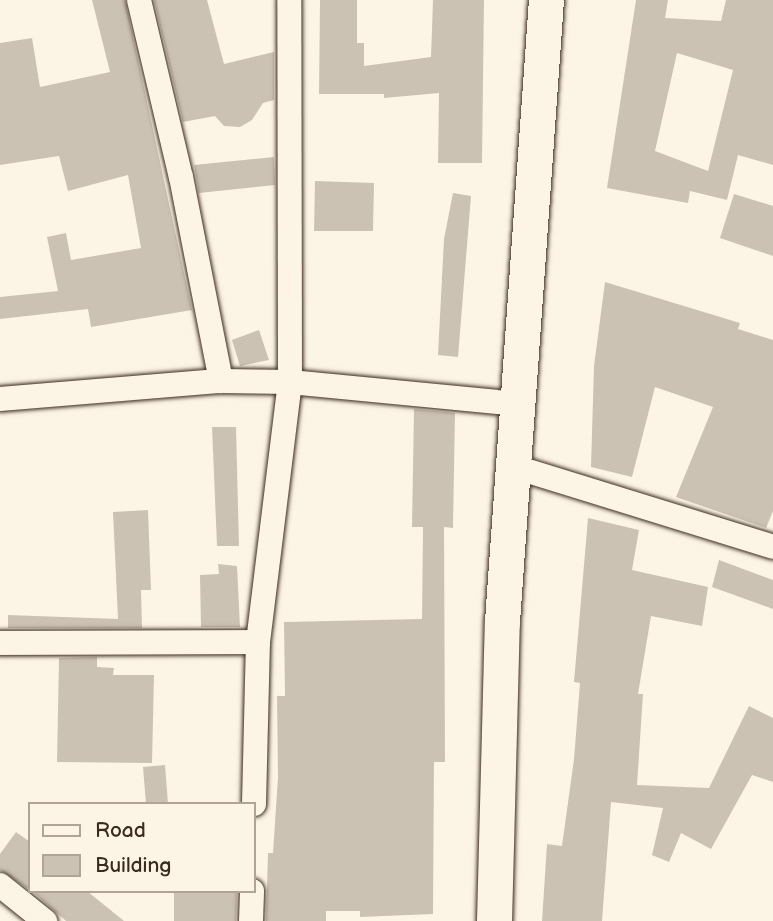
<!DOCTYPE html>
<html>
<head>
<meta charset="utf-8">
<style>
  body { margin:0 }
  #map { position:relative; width:773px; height:921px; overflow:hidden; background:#fcf5e5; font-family:"Balsamiq Sans",sans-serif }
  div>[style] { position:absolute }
  .building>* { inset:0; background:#ccc2b3 }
  .roads { filter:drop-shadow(0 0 2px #3b2a1e) drop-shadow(0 0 2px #3b2a1e) }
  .street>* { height:24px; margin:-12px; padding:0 12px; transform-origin:12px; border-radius:12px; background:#fcf5e5 }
  .secondary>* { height:35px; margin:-17.5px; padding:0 17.5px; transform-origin:17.5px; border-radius:17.5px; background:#fcf5e5 }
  span { translate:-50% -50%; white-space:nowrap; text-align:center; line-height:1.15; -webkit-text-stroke:7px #fcf5e5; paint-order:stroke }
  .legend { position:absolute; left:28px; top:802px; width:228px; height:91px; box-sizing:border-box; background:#fcf5e5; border:2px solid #afa495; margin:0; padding:9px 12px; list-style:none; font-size:21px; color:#3b2a1e }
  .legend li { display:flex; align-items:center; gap:14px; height:35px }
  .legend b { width:35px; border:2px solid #afa495 }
</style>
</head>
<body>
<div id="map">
  <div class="building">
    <div style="clip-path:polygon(92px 0,125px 0,192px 310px,91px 327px,88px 309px,0 319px,0 297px,58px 291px,47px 237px,66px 233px,71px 260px,141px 248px,128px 175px,68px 191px,59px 156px,0 165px,0 43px,32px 38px,40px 87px,110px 72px)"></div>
    <div style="clip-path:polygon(154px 0,207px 0,224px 64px,274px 52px,274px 100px,263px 103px,252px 120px,240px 127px,224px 126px,215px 116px,183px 122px)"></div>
    <div style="clip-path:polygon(320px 0,357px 0,357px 43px,364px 43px,364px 66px,431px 57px,433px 0,484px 0,482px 163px,438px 163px,439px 93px,384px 98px,384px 94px,319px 94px)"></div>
    <div style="clip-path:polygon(evenodd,636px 0,668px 0,665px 18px,721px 21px,726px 0,773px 0,773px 165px,738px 155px,727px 200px,690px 191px,688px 203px,607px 188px,636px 0,677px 53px,733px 70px,708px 171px,655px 151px,677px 53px)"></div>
    <div style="clip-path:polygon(274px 157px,275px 185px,199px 193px,194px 165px)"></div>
    <div style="clip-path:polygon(315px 181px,374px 183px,373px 231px,314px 231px)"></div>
    <div style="clip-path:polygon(453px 193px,471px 196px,458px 357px,438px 355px,444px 239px)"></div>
    <div style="clip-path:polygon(734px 194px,773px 206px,773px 256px,720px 238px)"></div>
    <div style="clip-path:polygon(605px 282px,740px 323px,738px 329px,773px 340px,773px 511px,766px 528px,676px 497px,713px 407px,655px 387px,632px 477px,591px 467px,594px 366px)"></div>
    <div style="clip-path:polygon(259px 330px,269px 360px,240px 366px,232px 340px)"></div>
    <div style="clip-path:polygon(414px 409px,455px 413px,453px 528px,444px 527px,445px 762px,434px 762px,433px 914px,360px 917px,360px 911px,326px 911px,326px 921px,266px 921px,268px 853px,273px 853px,278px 777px,277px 696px,285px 696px,284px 622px,422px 619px,423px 527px,412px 527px)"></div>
    <div style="clip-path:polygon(212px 427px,236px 427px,239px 546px,217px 546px)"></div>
    <div style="clip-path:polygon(148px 510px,151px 590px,141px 590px,142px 628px,8px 628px,8px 615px,118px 619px,113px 512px)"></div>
    <div style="clip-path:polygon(588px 518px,639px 530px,632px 570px,708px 587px,702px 626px,651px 616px,638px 694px,643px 694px,637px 785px,709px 788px,749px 706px,773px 718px,773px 782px,752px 775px,711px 849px,681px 833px,669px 862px,652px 855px,663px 808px,611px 802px,602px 921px,542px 921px,547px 844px,562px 846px,574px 759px,580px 683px,574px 682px)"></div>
    <div style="clip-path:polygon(719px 560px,773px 580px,773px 609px,712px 587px)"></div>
    <div style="clip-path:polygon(218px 564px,237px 566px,240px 627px,201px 627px,200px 575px,219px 574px)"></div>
    <div style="clip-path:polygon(97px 657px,97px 667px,114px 668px,113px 675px,154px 675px,152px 763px,57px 762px,59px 658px)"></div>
    <div style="clip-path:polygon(165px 765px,168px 804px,146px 804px,143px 767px)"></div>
    <div style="clip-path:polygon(16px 832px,30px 842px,30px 890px,0 870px,0 854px)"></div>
    <div style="clip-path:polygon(32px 891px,87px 891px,124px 921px,66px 921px)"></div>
    <div style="clip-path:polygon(174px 891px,237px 891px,236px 921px,174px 921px)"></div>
  </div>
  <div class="roads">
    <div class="street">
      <div style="left:139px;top:0;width:182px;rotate:76.7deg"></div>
      <div style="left:181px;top:177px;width:208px;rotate:78.9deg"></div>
      <div style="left:0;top:399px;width:222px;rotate:-4.7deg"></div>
      <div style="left:221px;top:381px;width:69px;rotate:0.8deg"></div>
      <div style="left:290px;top:382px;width:228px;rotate:5.5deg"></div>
      <div style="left:512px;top:466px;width:273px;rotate:17.2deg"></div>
      <div style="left:0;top:643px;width:258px;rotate:-0.2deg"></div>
      <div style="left:258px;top:642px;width:262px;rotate:-83deg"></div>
      <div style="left:290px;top:382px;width:382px;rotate:-90.1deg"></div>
      <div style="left:254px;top:804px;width:162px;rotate:-88.6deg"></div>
      <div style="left:0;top:885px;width:58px;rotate:38.7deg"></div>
      <div style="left:251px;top:921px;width:30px;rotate:-88deg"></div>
    </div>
    <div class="secondary">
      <div style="left:494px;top:921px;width:300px;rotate:-88.5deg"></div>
      <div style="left:502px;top:621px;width:623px;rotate:-85.95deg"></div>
    </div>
  </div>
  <ul class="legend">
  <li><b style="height:9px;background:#fcf5e5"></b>Road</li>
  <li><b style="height:19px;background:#ccc2b3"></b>Building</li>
  </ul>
</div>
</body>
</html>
